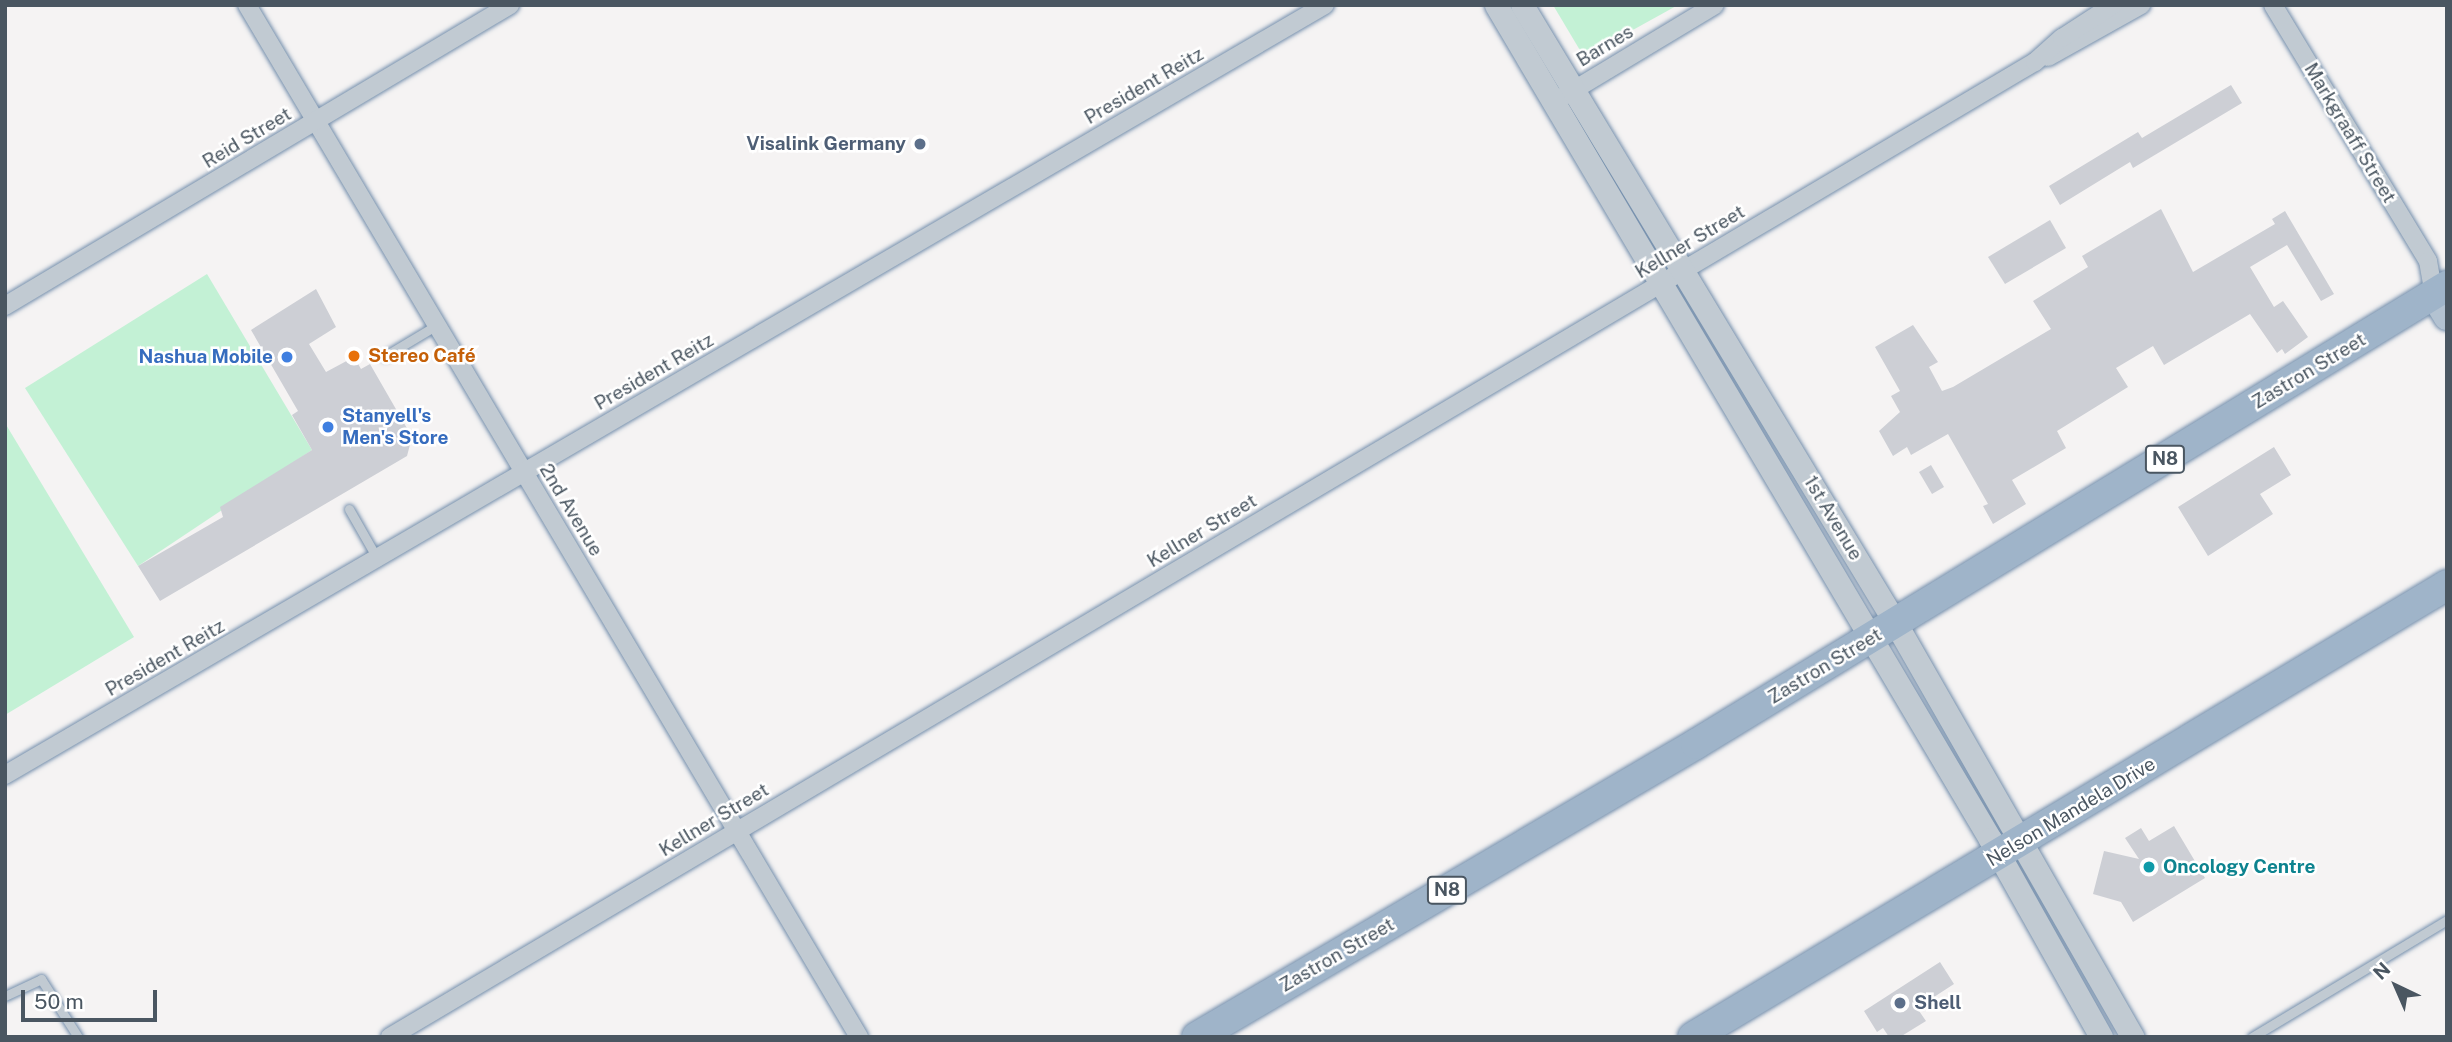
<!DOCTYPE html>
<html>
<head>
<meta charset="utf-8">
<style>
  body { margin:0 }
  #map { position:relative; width:2452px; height:1042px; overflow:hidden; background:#f5f3f3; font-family:"Public Sans",sans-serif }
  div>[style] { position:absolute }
  .green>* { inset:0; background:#c3f1d5 }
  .building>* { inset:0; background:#cdcfd5 }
  .roads { filter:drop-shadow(0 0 2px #7690ad) drop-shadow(0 0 2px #7690ad) }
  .service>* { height:9px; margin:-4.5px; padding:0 4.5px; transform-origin:4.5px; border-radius:4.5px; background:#c1cad2 }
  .minor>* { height:18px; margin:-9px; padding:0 9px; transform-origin:9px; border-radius:9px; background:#c1cad2 }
  .tertiary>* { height:23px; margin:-11.5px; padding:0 11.5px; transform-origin:11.5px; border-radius:11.5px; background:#c1cad2 }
  .primary>* { height:28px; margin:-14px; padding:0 14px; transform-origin:14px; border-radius:14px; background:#b3c2d1 }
  .trunk>* { height:30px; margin:-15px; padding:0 15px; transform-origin:15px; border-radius:15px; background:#9fb4c9 }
  .dots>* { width:19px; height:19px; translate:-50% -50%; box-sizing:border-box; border:4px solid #fff; border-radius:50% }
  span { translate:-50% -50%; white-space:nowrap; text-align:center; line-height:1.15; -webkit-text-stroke:5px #fff; paint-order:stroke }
  .shield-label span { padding:2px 5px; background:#fff; border:2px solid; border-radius:5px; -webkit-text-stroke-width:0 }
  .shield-label { font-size:18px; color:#4a5661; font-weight:700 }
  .street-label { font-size:19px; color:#4a5661 }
  .service-label { font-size:19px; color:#4e5e75; font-weight:700 }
  .right { translate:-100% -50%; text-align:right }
  .left { translate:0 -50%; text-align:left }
  .food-label { font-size:19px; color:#c56008; font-weight:700 }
  .shop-label { font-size:19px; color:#366cbe; font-weight:700 }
  .culture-label { font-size:19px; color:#0d838f; font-weight:700 }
  .frame { position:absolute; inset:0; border:7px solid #4a5661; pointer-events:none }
  .north { position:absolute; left:2361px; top:951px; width:70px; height:70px; -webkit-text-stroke:5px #fff; paint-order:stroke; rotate:316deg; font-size:19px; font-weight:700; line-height:28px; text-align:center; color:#4a5661 }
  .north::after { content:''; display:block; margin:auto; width:24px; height:32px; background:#4a5661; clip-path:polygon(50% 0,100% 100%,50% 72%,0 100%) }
  .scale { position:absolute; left:21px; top:990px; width:136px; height:32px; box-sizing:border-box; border:4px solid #4a5661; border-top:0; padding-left:9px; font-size:21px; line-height:24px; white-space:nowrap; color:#4a5661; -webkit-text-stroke:5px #fff; paint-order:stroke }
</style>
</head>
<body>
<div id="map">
  <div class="green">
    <div style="clip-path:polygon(1553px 5px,1678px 5px,1584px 57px)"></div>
    <div style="clip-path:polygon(207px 274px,312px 450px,138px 566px,25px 388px)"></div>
    <div style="clip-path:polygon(5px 423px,134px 637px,5px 715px)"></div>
  </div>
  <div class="building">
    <div style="clip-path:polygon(2231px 85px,2242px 103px,2133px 168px,2130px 162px,2060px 205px,2049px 186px,2138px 132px,2142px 138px)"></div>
    <div style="clip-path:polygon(2161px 209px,2193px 272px,2275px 224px,2272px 219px,2285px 211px,2334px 294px,2321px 301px,2287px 245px,2250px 267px,2274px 307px,2283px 301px,2308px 337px,2285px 354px,2282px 349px,2277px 353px,2250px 314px,2164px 365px,2153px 346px,2116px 368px,2128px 387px,2057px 431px,2066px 448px,2012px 480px,2026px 504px,1993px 524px,1983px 506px,1988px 504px,1948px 434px,1911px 455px,1907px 447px,1893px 456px,1879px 431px,1900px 412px,1891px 396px,1900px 391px,1875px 347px,1913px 325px,1938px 362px,1929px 367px,1942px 391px,1953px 387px,2051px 329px,2033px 301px,2088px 267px,2082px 256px)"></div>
    <div style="clip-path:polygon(2050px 220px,2066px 248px,2005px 284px,1988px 257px)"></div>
    <div style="clip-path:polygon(316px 289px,336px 327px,309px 344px,326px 372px,354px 357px,361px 369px,370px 364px,412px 437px,407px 456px,160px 601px,138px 566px,223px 517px,220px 507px,312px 450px,292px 415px,298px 411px,251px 330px)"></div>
    <div style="clip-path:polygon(2274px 447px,2291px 475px,2260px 494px,2273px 514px,2208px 556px,2178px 507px)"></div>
    <div style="clip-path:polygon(1931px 465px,1944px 487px,1932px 494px,1919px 472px)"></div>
    <div style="clip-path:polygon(2174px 826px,2205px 878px,2133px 922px,2121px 902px,2093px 894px,2104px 851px,2139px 859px,2125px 838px,2141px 828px,2149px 841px)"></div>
    <div style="clip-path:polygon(1940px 962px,1954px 984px,1917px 1008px,1926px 1021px,1900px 1037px,1889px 1037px,1883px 1028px,1877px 1032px,1864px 1011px)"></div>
  </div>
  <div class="roads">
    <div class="service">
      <div style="left:385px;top:356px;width:61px;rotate:-30.8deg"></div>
      <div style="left:349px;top:509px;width:56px;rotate:60.3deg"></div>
      <div style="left:5px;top:996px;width:40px;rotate:-25deg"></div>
      <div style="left:41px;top:979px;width:69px;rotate:57.5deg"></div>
      <div style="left:2252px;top:1037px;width:227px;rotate:-31deg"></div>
    </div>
    <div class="minor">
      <div style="left:247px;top:5px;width:1200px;rotate:59.33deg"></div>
      <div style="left:2273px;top:5px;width:299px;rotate:58.8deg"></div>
      <div style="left:2428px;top:261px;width:34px;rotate:80deg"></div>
      <div style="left:2048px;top:57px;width:107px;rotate:-29.2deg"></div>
      <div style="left:1564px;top:96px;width:176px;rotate:-31.1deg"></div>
      <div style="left:5px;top:306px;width:588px;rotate:-30.8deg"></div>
      <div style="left:5px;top:775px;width:1528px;rotate:-30.26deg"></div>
      <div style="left:390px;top:1037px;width:1912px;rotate:-30.66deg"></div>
      <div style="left:2035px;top:62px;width:36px;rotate:-42deg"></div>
      <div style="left:2062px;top:38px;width:61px;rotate:-32.9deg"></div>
    </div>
    <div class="tertiary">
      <div style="left:1496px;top:5px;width:969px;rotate:59.36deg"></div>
      <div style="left:1990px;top:839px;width:227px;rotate:60.7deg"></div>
      <div style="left:1522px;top:5px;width:723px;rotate:58.86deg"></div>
      <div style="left:1896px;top:624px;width:476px;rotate:60.2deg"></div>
    </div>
    <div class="primary">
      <div style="left:2434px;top:294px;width:26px;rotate:59deg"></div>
    </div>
    <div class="trunk">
      <div style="left:1197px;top:1037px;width:579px;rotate:-30.42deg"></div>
      <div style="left:1696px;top:744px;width:880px;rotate:-31.38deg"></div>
      <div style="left:1693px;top:1037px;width:879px;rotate:-30.94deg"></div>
    </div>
  </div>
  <div class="dots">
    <div style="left:920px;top:144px;background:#5c6f8a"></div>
    <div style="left:354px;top:356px;background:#e8710a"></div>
    <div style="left:287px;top:357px;background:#3f7fe0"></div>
    <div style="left:328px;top:427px;background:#3f7fe0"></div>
    <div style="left:2149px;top:867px;background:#0f9aa8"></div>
    <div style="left:1900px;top:1003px;background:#5c6f8a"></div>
  </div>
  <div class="shield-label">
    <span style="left:2165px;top:459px">N8</span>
    <span style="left:1447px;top:890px">N8</span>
  </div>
  <div class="street-label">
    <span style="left:1605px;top:46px;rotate:-31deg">Barnes</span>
    <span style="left:1144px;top:86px;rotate:-30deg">President Reitz</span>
    <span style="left:2350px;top:133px;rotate:59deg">Markgraaff Street</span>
    <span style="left:247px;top:138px;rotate:-31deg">Reid Street</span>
    <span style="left:1690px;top:242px;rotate:-31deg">Kellner Street</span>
    <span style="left:2309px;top:371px;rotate:-31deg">Zastron Street</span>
    <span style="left:654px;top:372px;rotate:-30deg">President Reitz</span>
    <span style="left:571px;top:510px;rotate:59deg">2nd Avenue</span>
    <span style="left:1833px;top:518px;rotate:59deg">1st Avenue</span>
    <span style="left:1202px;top:531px;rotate:-31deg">Kellner Street</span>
    <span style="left:165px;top:658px;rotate:-30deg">President Reitz</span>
    <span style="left:1825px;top:666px;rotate:-31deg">Zastron Street</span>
    <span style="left:2071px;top:812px;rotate:-31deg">Nelson Mandela Drive</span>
    <span style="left:714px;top:820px;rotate:-31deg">Kellner Street</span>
    <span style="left:1337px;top:955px;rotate:-30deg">Zastron Street</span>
  </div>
  <div class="service-label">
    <span class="right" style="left:906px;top:144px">Visalink Germany</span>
    <span class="left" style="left:1914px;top:1003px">Shell</span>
  </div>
  <div class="food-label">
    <span class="left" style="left:368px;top:356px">Stereo Café</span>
  </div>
  <div class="shop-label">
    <span class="right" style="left:273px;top:357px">Nashua Mobile</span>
    <span class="left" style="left:342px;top:427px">Stanyell's<br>Men's Store</span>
  </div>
  <div class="culture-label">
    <span class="left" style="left:2163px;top:867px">Oncology Centre</span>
  </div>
  <div class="frame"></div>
  <div class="north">N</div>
  <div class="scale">50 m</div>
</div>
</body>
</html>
